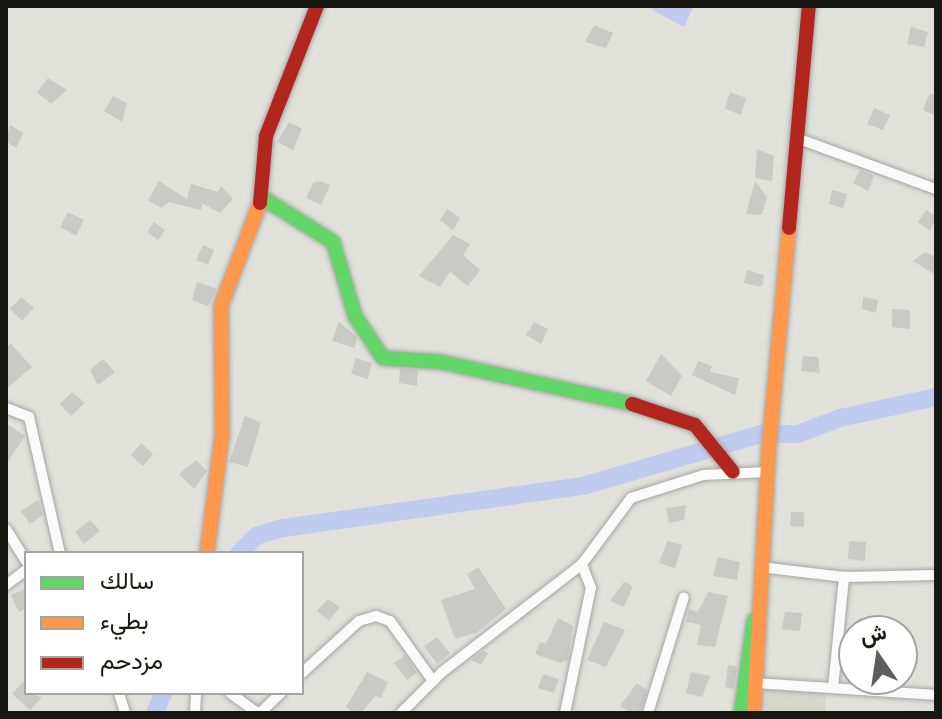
<!DOCTYPE html>
<html>
<head>
<meta charset="utf-8">
<style>
  body { margin:0 }
  #map { position:relative; width:942px; height:719px; overflow:hidden; background:#e1e1dc; font-family:"Asap Condensed",Vazirmatn,sans-serif }
  div>[style] { position:absolute }
  .built>* { inset:0; background:#d6d7cb }
  .water>* { inset:0; background:#bfccef }
  .river>* { height:18px; margin:-9px; padding:0 9px; transform-origin:9px; border-radius:9px; background:#bfccef }
  .building>* { inset:0; background:#c9c9c5 }
  .roads { filter:drop-shadow(0 0 2px #a5a6a1) drop-shadow(0 0 2px #a5a6a1) }
  .street>* { height:10px; margin:-5px; padding:0 5px; transform-origin:5px; border-radius:5px; background:#fafafa }
  .fast>* { height:14px; margin:-7px; padding:0 7px; transform-origin:7px; border-radius:7px; background:#63d668 }
  .slow>* { height:14px; margin:-7px; padding:0 7px; transform-origin:7px; border-radius:7px; background:#ff974d }
  .jam>* { height:14px; margin:-7px; padding:0 7px; transform-origin:7px; border-radius:7px; background:#b3261e }
  span { translate:-50% -50%; white-space:nowrap; text-align:center; line-height:1.15; -webkit-text-stroke:7px #fff; paint-order:stroke }
  .frame { position:absolute; inset:0; border:8px solid #181915; pointer-events:none }
  .legend { position:absolute; left:24px; top:551px; width:280px; height:144px; box-sizing:border-box; background:#fff; border:2px solid #a3a3a1; margin:0; padding:10px 14px; list-style:none; font-size:24px; color:#181915 }
  .legend li { display:flex; align-items:center; gap:16px; height:40px }
  .legend b { width:40px; border:2px solid #a3a3a1 }
  .north { position:absolute; left:838px; top:615px; width:80px; height:80px; box-sizing:border-box; background:#fff; border:2px solid #a3a3a1; border-radius:50%; rotate:347deg; font-size:22px; font-weight:700; line-height:32px; text-align:center; color:#181915 }
  .north::after { content:''; display:block; margin:auto; width:28px; height:36px; background:#5e5f5b; clip-path:polygon(50% 0,100% 100%,50% 72%,0 100%) }
</style>
</head>
<body>
<div id="map">
  <div class="built">
    <div style="clip-path:polygon(767px 690px,826px 691px,825px 713px,765px 713px)"></div>
  </div>
  <div class="water">
    <div style="clip-path:polygon(654px 6px,694px 6px,684px 27px,652px 10px)"></div>
  </div>
  <div class="river">
    <div style="left:239px;top:553px;width:24px;rotate:-45deg"></div>
    <div style="left:256px;top:536px;width:28px;rotate:-17deg"></div>
    <div style="left:283px;top:528px;width:303px;rotate:-8deg"></div>
    <div style="left:583px;top:486px;width:185px;rotate:-16.3deg"></div>
    <div style="left:761px;top:434px;width:37px"></div>
    <div style="left:798px;top:434px;width:45px;rotate:-20.9deg"></div>
    <div style="left:840px;top:418px;width:98px;rotate:-12.3deg"></div>
    <div style="left:155px;top:713px;width:22px;rotate:-68deg"></div>
  </div>
  <div class="building">
    <div style="clip-path:polygon(594px 25px,613px 33px,606px 48px,585px 42px)"></div>
    <div style="clip-path:polygon(911px 27px,928px 32px,924px 47px,907px 44px)"></div>
    <div style="clip-path:polygon(48px 78px,67px 90px,51px 104px,37px 92px)"></div>
    <div style="clip-path:polygon(730px 92px,746px 98px,741px 115px,725px 109px)"></div>
    <div style="clip-path:polygon(930px 93px,936px 96px,936px 116px,923px 110px)"></div>
    <div style="clip-path:polygon(113px 96px,127px 103px,122px 122px,104px 111px)"></div>
    <div style="clip-path:polygon(874px 108px,890px 115px,883px 130px,867px 124px)"></div>
    <div style="clip-path:polygon(289px 122px,302px 129px,293px 150px,277px 142px)"></div>
    <div style="clip-path:polygon(10px 125px,23px 133px,16px 148px,6px 141px)"></div>
    <div style="clip-path:polygon(757px 149px,774px 156px,772px 181px,755px 178px)"></div>
    <div style="clip-path:polygon(860px 170px,874px 176px,868px 191px,853px 183px)"></div>
    <div style="clip-path:polygon(159px 181px,187px 199px,191px 184px,218px 192px,221px 186px,233px 199px,220px 213px,202px 203px,201px 210px,169px 202px,161px 208px,148px 200px)"></div>
    <div style="clip-path:polygon(321px 181px,330px 185px,321px 205px,306px 198px,313px 183px)"></div>
    <div style="clip-path:polygon(755px 181px,767px 197px,762px 215px,746px 214px)"></div>
    <div style="clip-path:polygon(832px 190px,847px 194px,843px 208px,829px 204px)"></div>
    <div style="clip-path:polygon(447px 209px,460px 218px,453px 230px,440px 220px)"></div>
    <div style="clip-path:polygon(926px 210px,936px 216px,930px 231px,918px 222px)"></div>
    <div style="clip-path:polygon(68px 212px,84px 220px,76px 236px,60px 227px)"></div>
    <div style="clip-path:polygon(154px 222px,165px 230px,158px 240px,147px 232px)"></div>
    <div style="clip-path:polygon(453px 235px,470px 244px,463px 255px,480px 270px,468px 286px,450px 272px,440px 287px,419px 276px)"></div>
    <div style="clip-path:polygon(203px 245px,214px 250px,208px 265px,196px 260px)"></div>
    <div style="clip-path:polygon(925px 252px,936px 257px,936px 275px,913px 261px)"></div>
    <div style="clip-path:polygon(747px 270px,764px 275px,762px 287px,744px 283px)"></div>
    <div style="clip-path:polygon(197px 282px,217px 289px,208px 306px,192px 300px)"></div>
    <div style="clip-path:polygon(21px 297px,34px 308px,22px 321px,10px 309px)"></div>
    <div style="clip-path:polygon(863px 297px,878px 300px,876px 313px,862px 309px)"></div>
    <div style="clip-path:polygon(892px 309px,910px 310px,910px 329px,892px 327px)"></div>
    <div style="clip-path:polygon(339px 322px,357px 337px,355px 348px,332px 341px)"></div>
    <div style="clip-path:polygon(534px 322px,548px 329px,541px 344px,526px 335px)"></div>
    <div style="clip-path:polygon(11px 344px,32px 367px,6px 389px,6px 347px)"></div>
    <div style="clip-path:polygon(661px 354px,682px 376px,671px 396px,646px 381px)"></div>
    <div style="clip-path:polygon(803px 356px,818px 357px,820px 373px,801px 371px)"></div>
    <div style="clip-path:polygon(356px 358px,372px 363px,368px 379px,351px 374px)"></div>
    <div style="clip-path:polygon(103px 359px,115px 372px,98px 385px,90px 370px)"></div>
    <div style="clip-path:polygon(698px 361px,712px 366px,710px 372px,739px 378px,735px 395px,692px 375px)"></div>
    <div style="clip-path:polygon(400px 369px,418px 370px,417px 386px,399px 383px)"></div>
    <div style="clip-path:polygon(72px 392px,85px 403px,71px 416px,60px 404px)"></div>
    <div style="clip-path:polygon(245px 416px,261px 422px,248px 467px,229px 462px)"></div>
    <div style="clip-path:polygon(6px 423px,25px 436px,6px 464px)"></div>
    <div style="clip-path:polygon(141px 443px,153px 454px,143px 466px,131px 455px)"></div>
    <div style="clip-path:polygon(196px 460px,207px 471px,194px 489px,179px 474px)"></div>
    <div style="clip-path:polygon(38px 500px,43px 515px,30px 524px,21px 511px)"></div>
    <div style="clip-path:polygon(686px 505px,684px 520px,669px 523px,666px 508px)"></div>
    <div style="clip-path:polygon(791px 512px,804px 512px,804px 527px,790px 526px)"></div>
    <div style="clip-path:polygon(90px 520px,100px 531px,84px 544px,75px 532px)"></div>
    <div style="clip-path:polygon(667px 541px,682px 545px,675px 568px,659px 563px)"></div>
    <div style="clip-path:polygon(849px 541px,866px 542px,865px 561px,848px 559px)"></div>
    <div style="clip-path:polygon(718px 557px,740px 562px,737px 580px,713px 576px)"></div>
    <div style="clip-path:polygon(478px 567px,506px 609px,476px 633px,455px 639px,441px 600px,475px 589px,467px 574px)"></div>
    <div style="clip-path:polygon(624px 582px,633px 586px,624px 607px,610px 601px)"></div>
    <div style="clip-path:polygon(26px 588px,26px 608px,19px 612px,11px 595px)"></div>
    <div style="clip-path:polygon(708px 592px,728px 596px,715px 647px,697px 645px,701px 625px,686px 622px,689px 609px,698px 612px)"></div>
    <div style="clip-path:polygon(328px 599px,340px 607px,329px 621px,317px 611px)"></div>
    <div style="clip-path:polygon(785px 612px,802px 613px,800px 631px,782px 629px)"></div>
    <div style="clip-path:polygon(558px 618px,573px 626px,568px 660px,560px 663px,535px 654px,540px 642px,546px 644px)"></div>
    <div style="clip-path:polygon(604px 622px,625px 630px,606px 667px,587px 660px)"></div>
    <div style="clip-path:polygon(437px 637px,450px 653px,437px 664px,424px 646px)"></div>
    <div style="clip-path:polygon(483px 651px,488px 653px,481px 665px,471px 660px)"></div>
    <div style="clip-path:polygon(405px 655px,417px 673px,407px 680px,394px 663px)"></div>
    <div style="clip-path:polygon(728px 665px,737px 667px,734px 689px,725px 687px)"></div>
    <div style="clip-path:polygon(367px 672px,388px 682px,381px 698px,375px 696px,361px 713px,353px 713px,346px 707px)"></div>
    <div style="clip-path:polygon(691px 672px,710px 676px,702px 697px,686px 693px)"></div>
    <div style="clip-path:polygon(543px 674px,559px 679px,554px 693px,538px 688px)"></div>
    <div style="clip-path:polygon(26px 679px,26px 693px,42px 697px,30px 710px,12px 694px)"></div>
    <div style="clip-path:polygon(637px 683px,647px 690px,640px 713px,631px 713px,620px 706px)"></div>
  </div>
  <div class="roads">
    <div class="street">
      <div style="left:799px;top:139px;width:146px;rotate:20.1deg"></div>
      <div style="left:6px;top:408px;width:25px;rotate:21deg"></div>
      <div style="left:29px;top:417px;width:139px;rotate:77.2deg"></div>
      <div style="left:6px;top:529px;width:38px;rotate:58deg"></div>
      <div style="left:760px;top:567px;width:85px;rotate:6.8deg"></div>
      <div style="left:844px;top:577px;width:92px;rotate:-1.2deg"></div>
      <div style="left:6px;top:585px;width:25px;rotate:-37deg"></div>
      <div style="left:302px;top:673px;width:77px;rotate:-42.4deg"></div>
      <div style="left:359px;top:621px;width:18px;rotate:-16deg"></div>
      <div style="left:376px;top:616px;width:15px;rotate:20deg"></div>
      <div style="left:390px;top:621px;width:74px;rotate:54.4deg"></div>
      <div style="left:756px;top:683px;width:180px;rotate:3.8deg"></div>
      <div style="left:833px;top:688px;width:112px;rotate:-84.3deg"></div>
      <div style="left:119px;top:693px;width:21px;rotate:73deg"></div>
      <div style="left:230px;top:693px;width:34px;rotate:36deg"></div>
      <div style="left:195px;top:713px;width:20px;rotate:-87deg"></div>
      <div style="left:260px;top:713px;width:29px;rotate:-44deg"></div>
      <div style="left:401px;top:713px;width:58px;rotate:-45deg"></div>
      <div style="left:442px;top:672px;width:177px;rotate:-37.6deg"></div>
      <div style="left:582px;top:564px;width:82px;rotate:-53.4deg"></div>
      <div style="left:631px;top:498px;width:76px;rotate:-17.7deg"></div>
      <div style="left:703px;top:475px;width:64px;rotate:-2.7deg"></div>
      <div style="left:565px;top:713px;width:128px;rotate:-78.3deg"></div>
      <div style="left:591px;top:588px;width:26px;rotate:-111deg"></div>
      <div style="left:648px;top:713px;width:121px;rotate:-72.8deg"></div>
    </div>
    <div class="fast">
      <div style="left:263px;top:198px;width:83px;rotate:32.2deg"></div>
      <div style="left:333px;top:242px;width:77px;rotate:73.4deg"></div>
      <div style="left:355px;top:316px;width:50px;rotate:56.3deg"></div>
      <div style="left:383px;top:358px;width:58px;rotate:3.9deg"></div>
      <div style="left:441px;top:362px;width:196px;rotate:12.4deg"></div>
      <div style="left:741px;top:713px;width:93px;rotate:-82deg"></div>
    </div>
    <div class="slow">
      <div style="left:207px;top:553px;width:118px;rotate:-82.7deg"></div>
      <div style="left:222px;top:436px;width:130px;rotate:-90.4deg"></div>
      <div style="left:221px;top:306px;width:110px;rotate:-69.3deg"></div>
      <div style="left:754px;top:713px;width:266px;rotate:-86.8deg"></div>
      <div style="left:769px;top:447px;width:220px;rotate:-84.8deg"></div>
    </div>
    <div class="jam">
      <div style="left:260px;top:203px;width:67px;rotate:-84.9deg"></div>
      <div style="left:266px;top:136px;width:140px;rotate:-68.6deg"></div>
      <div style="left:789px;top:228px;width:223px;rotate:-84.9deg"></div>
      <div style="left:632px;top:404px;width:66px;rotate:18.4deg"></div>
      <div style="left:695px;top:425px;width:60px;rotate:51deg"></div>
    </div>
  </div>
  <div class="frame"></div>
  <ul class="legend">
  <li><b style="height:10px;background:#63d668"></b>سالك</li>
  <li><b style="height:10px;background:#ff974d"></b>بطيء</li>
  <li><b style="height:10px;background:#b3261e"></b>مزدحم</li>
  </ul>
  <div class="north">ش</div>
</div>
</body>
</html>
